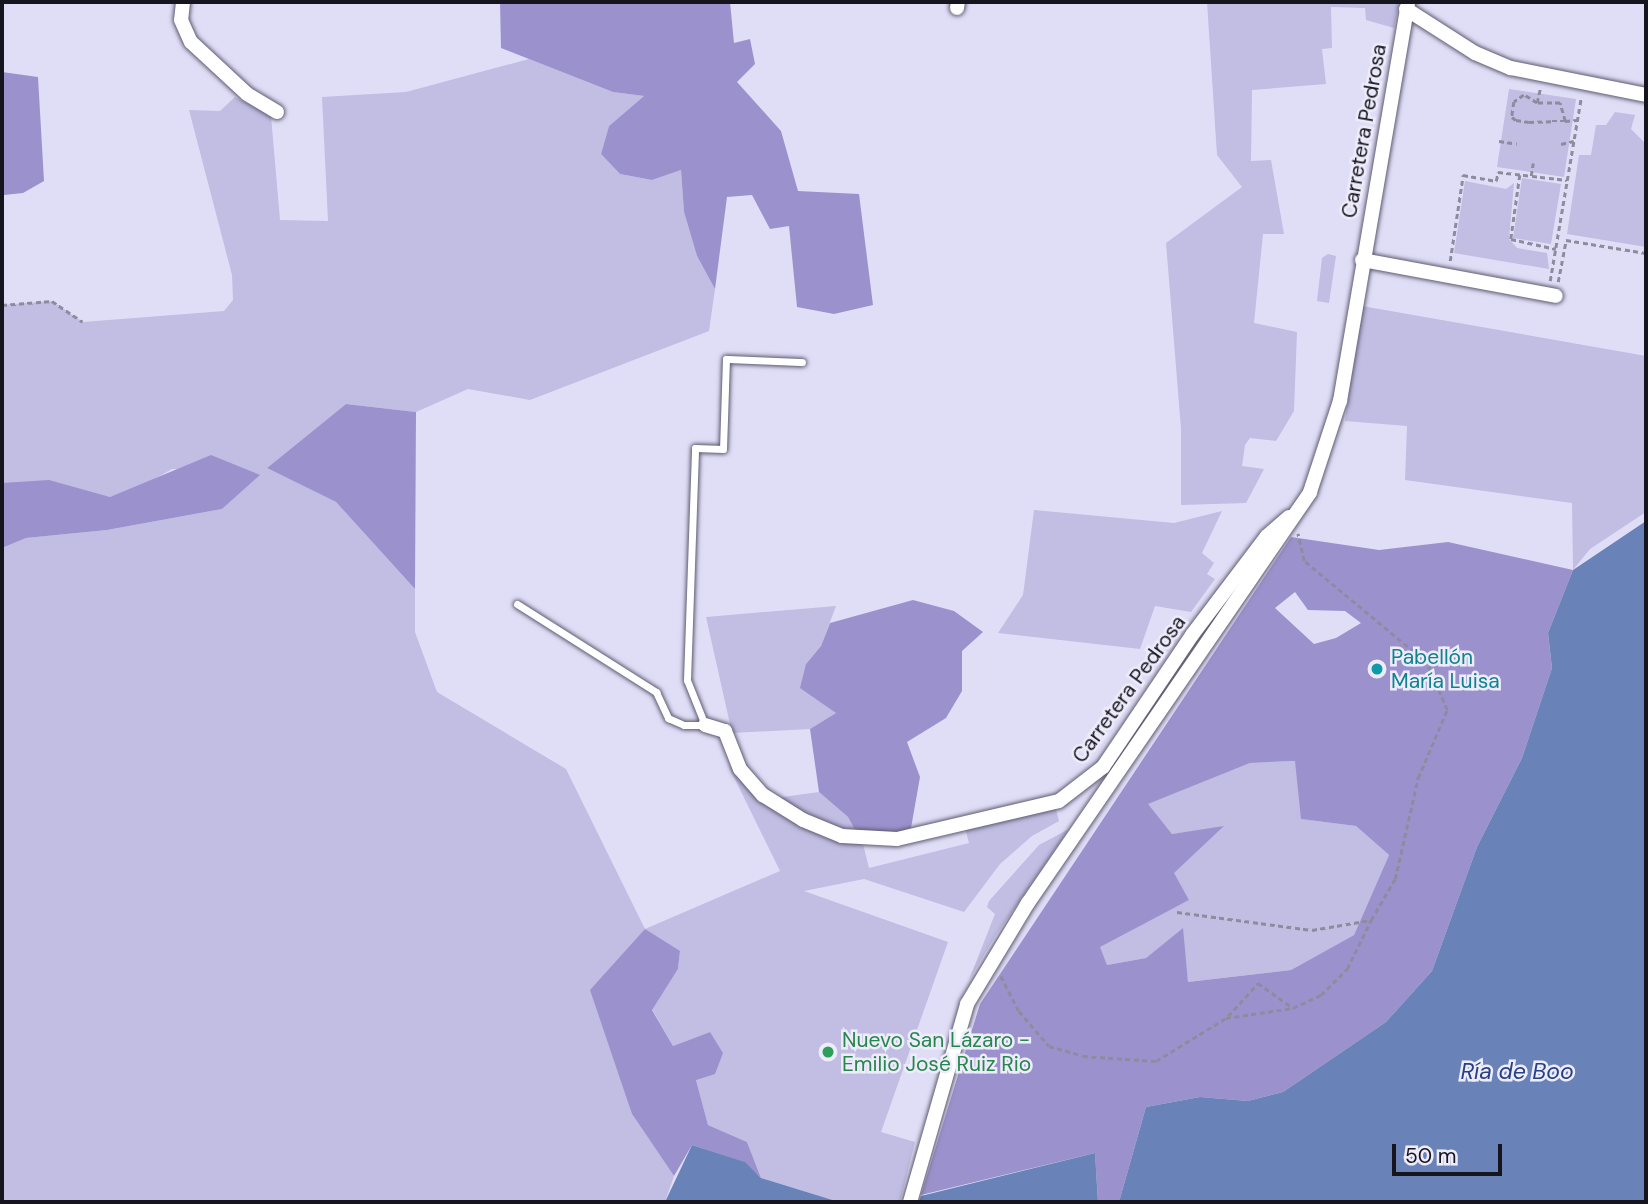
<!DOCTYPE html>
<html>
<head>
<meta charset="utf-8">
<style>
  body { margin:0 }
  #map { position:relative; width:1648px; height:1204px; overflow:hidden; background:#e0def7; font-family:"DM Sans",sans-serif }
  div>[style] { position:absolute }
  .green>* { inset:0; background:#c1bde3 }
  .forest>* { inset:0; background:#9b92cd }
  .water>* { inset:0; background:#6982b7 }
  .path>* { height:2.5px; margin-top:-1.25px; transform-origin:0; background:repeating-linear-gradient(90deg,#8d8c9e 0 5px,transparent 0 8.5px) }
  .roads { filter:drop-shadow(0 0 2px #5e5b71) drop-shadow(0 0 2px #5e5b71) }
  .lane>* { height:7px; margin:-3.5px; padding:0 3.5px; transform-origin:3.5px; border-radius:3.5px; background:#fff }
  .street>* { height:14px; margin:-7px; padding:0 7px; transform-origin:7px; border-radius:7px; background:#fff }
  .dots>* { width:19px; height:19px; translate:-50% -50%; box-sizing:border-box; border:4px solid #eeecfb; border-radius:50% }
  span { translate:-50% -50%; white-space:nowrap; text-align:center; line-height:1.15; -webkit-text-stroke:5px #eeecfb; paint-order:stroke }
  .street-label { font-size:21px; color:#16151e }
  .culture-label { font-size:21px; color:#0d838f }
  .left { translate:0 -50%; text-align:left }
  .leisure-label { font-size:21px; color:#27864d }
  .water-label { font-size:23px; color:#264284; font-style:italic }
  .frame { position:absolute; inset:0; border:4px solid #16151e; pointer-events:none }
  .scale { position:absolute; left:1392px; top:1144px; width:110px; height:32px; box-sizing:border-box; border:4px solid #16151e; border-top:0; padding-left:9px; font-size:21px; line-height:24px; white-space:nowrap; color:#16151e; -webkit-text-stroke:5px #eeecfb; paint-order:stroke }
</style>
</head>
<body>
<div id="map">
  <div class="green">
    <div style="clip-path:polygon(1207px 2px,1399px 2px,1394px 28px,1366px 20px,1365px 8px,1331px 7px,1332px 48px,1322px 49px,1326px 84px,1252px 90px,1251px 161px,1271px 160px,1284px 234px,1263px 234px,1254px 323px,1297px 332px,1294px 411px,1276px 441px,1250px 438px,1245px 445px,1242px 466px,1264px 469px,1246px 503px,1181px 505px,1181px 429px,1166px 243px,1242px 187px,1217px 155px)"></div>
    <div style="clip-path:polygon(529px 59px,613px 92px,644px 96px,609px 126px,601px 154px,620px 174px,652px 180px,681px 170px,684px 212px,697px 256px,715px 289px,709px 331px,530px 400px,468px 389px,416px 412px,346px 404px,267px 468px,336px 502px,415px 589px,415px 632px,437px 692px,566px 769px,645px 929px,780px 871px,728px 765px,756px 798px,836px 839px,863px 844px,869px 868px,969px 843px,965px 828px,1055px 806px,1059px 821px,1032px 836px,1000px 864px,964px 912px,864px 879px,804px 891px,948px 942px,881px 1132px,915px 1142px,900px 1202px,839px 1202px,761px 1178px,747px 1142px,708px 1125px,696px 1080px,710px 1032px,673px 1046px,652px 1009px,678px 969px,680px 951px,618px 1061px,632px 1114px,674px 1176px,665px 1202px,2px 1202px,2px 548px,26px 538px,107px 530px,222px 509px,259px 475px,243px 469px,172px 469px,135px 490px,110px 497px,2px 483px,2px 305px,52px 301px,83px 322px,224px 311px,233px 300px,232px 275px,189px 110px,220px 111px,235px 97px,271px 116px,280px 220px,328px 221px,322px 97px,406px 92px)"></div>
    <div style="clip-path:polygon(1509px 89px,1576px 99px,1564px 177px,1497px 167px)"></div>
    <div style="clip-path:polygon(1615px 112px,1635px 115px,1631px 129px,1646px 144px,1646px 247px,1567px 234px,1579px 155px,1591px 155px,1596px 125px,1606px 125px)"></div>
    <div style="clip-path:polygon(1522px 178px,1561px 184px,1551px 244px,1513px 238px)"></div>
    <div style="clip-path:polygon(1465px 181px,1506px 189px,1514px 183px,1509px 239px,1517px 248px,1547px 253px,1549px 269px,1454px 253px)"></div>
    <div style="clip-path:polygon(1328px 254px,1336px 256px,1329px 303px,1317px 301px,1322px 258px)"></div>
    <div style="clip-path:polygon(1362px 306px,1646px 356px,1646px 512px,1590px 549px,1573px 570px,1572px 503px,1405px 480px,1407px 426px,1345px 421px)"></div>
    <div style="clip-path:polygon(1034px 510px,1174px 523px,1222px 511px,1202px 553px,1214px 563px,1207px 574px,1215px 579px,1191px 612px,1155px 606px,1140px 649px,998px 633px,1023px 595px)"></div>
    <div style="clip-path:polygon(836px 606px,821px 646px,806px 664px,836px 713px,810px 729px,732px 733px,706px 617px)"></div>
    <div style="clip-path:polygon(1296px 761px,1302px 819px,1356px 826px,1389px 855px,1354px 935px,1291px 970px,1188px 982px,1182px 929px,1146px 958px,1107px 965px,1099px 946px,1189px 900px,1173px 873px,1223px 827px,1172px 834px,1147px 804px,1250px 763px)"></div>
    <div style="clip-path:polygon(819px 792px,848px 817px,855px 830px,824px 825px,775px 798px)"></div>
    <div style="clip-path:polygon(1069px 829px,996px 935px,969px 980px,995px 914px,987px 907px,989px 901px,1039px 845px)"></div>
  </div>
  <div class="forest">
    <div style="clip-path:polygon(500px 2px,730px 2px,734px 43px,750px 39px,755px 64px,737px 82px,781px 131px,798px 191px,859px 194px,873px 305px,834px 314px,797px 307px,789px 226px,770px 229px,752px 195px,727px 197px,715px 289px,697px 256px,684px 212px,681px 170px,652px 180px,620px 174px,601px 154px,609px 126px,644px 96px,613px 92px,501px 48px)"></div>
    <div style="clip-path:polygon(2px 72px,38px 77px,44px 181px,23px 193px,4px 195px,2px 207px)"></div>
    <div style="clip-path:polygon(346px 404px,416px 412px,415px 589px,336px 502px,267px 468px)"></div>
    <div style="clip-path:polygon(211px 455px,260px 475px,222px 509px,107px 530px,26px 538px,2px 548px,2px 483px,49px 480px,110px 497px)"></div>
    <div style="clip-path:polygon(evenodd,1291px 537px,1379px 550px,1448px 542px,1573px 570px,1548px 633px,1552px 668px,1522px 758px,1477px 847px,1432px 971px,1386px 1022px,1283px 1092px,1248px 1101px,1200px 1097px,1146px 1107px,1119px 1202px,1098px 1202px,1095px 1153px,921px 1195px,980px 1004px,1291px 537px,1295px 592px,1308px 610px,1345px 611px,1361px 623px,1336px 638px,1314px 644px,1275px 608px,1295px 592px,1291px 537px,1295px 761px,1301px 819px,1356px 826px,1389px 855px,1354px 935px,1291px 970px,1188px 982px,1183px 928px,1146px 958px,1107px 965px,1100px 947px,1189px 900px,1174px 873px,1224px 826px,1172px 834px,1148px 804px,1250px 763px,1295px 761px)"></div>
    <div style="clip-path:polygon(913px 600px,954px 611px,983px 632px,962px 651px,962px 691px,946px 718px,907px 742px,920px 777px,911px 828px,886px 836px,855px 830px,848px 817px,819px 792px,810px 729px,836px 713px,800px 688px,806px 664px,821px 646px,830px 623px)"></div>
    <div style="clip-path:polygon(645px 929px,680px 951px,678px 969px,652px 1010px,673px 1046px,710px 1032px,723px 1053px,715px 1074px,696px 1080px,708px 1125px,747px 1142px,761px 1178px,744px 1162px,692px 1145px,674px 1176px,632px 1114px,590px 990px)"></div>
  </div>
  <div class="water">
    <div style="clip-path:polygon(1646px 521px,1646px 1202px,1119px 1202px,1146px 1107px,1200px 1097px,1248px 1101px,1283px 1092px,1386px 1022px,1432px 971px,1477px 847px,1522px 758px,1552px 668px,1548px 633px,1573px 570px)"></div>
    <div style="clip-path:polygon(692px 1145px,745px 1162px,761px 1178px,839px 1202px,665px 1202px)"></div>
    <div style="clip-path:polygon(1095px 1153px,1098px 1202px,919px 1202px,921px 1196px)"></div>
  </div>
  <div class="path">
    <div style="left:1537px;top:103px;width:14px;rotate:-78deg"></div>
    <div style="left:1565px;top:121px;width:19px;rotate:-106deg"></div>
    <div style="left:1560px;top:103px;width:23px;rotate:180deg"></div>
    <div style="left:1537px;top:103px;width:15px;rotate:-148deg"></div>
    <div style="left:1524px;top:95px;width:12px;rotate:145deg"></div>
    <div style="left:1514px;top:102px;width:15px;rotate:98deg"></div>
    <div style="left:1512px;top:117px;width:5px;rotate:37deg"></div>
    <div style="left:1516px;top:120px;width:13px;rotate:9deg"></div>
    <div style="left:1529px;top:122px;width:23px;rotate:-2deg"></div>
    <div style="left:1552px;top:121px;width:13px"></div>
    <div style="left:1565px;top:121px;width:12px;rotate:-5deg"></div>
    <div style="left:1499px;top:141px;width:18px;rotate:9deg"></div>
    <div style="left:1561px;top:144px;width:13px;rotate:-13deg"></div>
    <div style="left:1520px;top:175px;width:65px;rotate:98deg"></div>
    <div style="left:1511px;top:239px;width:46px;rotate:12.5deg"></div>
    <div style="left:1531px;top:176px;width:13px;rotate:-81deg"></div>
    <div style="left:1450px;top:261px;width:87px;rotate:-81.4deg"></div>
    <div style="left:1463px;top:175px;width:34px;rotate:10deg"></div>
    <div style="left:1496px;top:181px;width:9px;rotate:-77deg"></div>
    <div style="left:1498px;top:172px;width:69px;rotate:6.6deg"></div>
    <div style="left:1550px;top:281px;width:186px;rotate:-80.4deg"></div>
    <div style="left:1558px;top:282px;width:43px;rotate:-79.2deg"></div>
    <div style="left:1566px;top:240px;width:81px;rotate:9.2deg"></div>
    <div style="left:2px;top:305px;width:50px;rotate:-4.6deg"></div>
    <div style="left:52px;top:301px;width:37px;rotate:34deg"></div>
    <div style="left:1177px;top:912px;width:136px;rotate:7.6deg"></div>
    <div style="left:1312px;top:930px;width:60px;rotate:-9.6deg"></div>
    <div style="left:1371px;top:920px;width:48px;rotate:-59.7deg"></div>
    <div style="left:1395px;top:879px;width:104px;rotate:-77.2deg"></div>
    <div style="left:1418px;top:778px;width:74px;rotate:-66.9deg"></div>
    <div style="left:1447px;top:710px;width:51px;rotate:-113.1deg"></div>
    <div style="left:1427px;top:663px;width:160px;rotate:-140.3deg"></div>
    <div style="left:1304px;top:561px;width:28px;rotate:-103deg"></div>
    <div style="left:1001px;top:976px;width:39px;rotate:63deg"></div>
    <div style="left:1019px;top:1011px;width:46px;rotate:49.4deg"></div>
    <div style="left:1049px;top:1046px;width:35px;rotate:16deg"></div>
    <div style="left:1083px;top:1056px;width:73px;rotate:3.9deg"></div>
    <div style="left:1156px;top:1061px;width:82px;rotate:-31.6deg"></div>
    <div style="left:1226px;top:1018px;width:68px;rotate:-8.5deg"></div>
    <div style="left:1293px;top:1008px;width:31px;rotate:-25deg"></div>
    <div style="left:1321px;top:995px;width:37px;rotate:-45deg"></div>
    <div style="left:1347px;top:969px;width:55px;rotate:-63.9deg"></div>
    <div style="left:1228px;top:1016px;width:45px;rotate:-47.7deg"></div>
    <div style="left:1258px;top:983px;width:43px;rotate:35.5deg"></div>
  </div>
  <div class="roads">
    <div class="lane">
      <div style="left:517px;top:604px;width:165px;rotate:32.3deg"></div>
      <div style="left:656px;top:692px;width:29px;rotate:65deg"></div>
      <div style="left:668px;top:718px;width:17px;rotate:24deg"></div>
      <div style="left:684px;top:725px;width:21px"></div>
      <div style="left:705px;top:725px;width:48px;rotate:-111.8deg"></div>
      <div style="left:687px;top:680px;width:232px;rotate:-88deg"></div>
      <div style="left:695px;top:448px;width:28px;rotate:2deg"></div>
      <div style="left:723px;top:449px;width:90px;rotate:-88.1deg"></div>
      <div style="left:726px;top:359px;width:76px;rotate:2.3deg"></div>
    </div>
    <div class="street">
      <div style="left:183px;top:2px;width:18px;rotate:96deg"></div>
      <div style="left:181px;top:20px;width:24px;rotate:66deg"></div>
      <div style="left:191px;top:42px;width:76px;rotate:42.9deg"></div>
      <div style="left:247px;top:94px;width:35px;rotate:31deg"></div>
      <div style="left:957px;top:8px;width:6px;rotate:-81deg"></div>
      <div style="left:1406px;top:9px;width:82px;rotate:32.5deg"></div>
      <div style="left:1475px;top:53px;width:39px;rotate:23deg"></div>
      <div style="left:1511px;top:68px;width:138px;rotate:11.3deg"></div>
      <div style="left:1362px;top:260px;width:197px;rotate:10.5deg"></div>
      <div style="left:705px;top:725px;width:21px;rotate:17deg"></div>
      <div style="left:725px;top:731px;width:41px;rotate:68.5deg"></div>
      <div style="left:740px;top:769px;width:35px;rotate:49deg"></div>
      <div style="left:763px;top:795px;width:47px;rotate:32deg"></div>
      <div style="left:803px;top:820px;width:42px;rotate:22.3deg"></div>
      <div style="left:842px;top:836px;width:55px;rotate:3.1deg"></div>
      <div style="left:897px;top:839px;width:166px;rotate:-13.2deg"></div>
      <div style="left:1059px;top:801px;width:56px;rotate:-37.7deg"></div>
      <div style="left:1103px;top:767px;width:159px;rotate:-56deg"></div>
      <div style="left:1192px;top:635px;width:124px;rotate:-52.9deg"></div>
      <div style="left:1267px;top:536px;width:29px;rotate:-41deg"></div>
      <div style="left:910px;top:1202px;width:206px;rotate:-73.9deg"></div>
      <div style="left:967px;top:1004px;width:118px;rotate:-58.9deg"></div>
      <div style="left:1028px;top:903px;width:498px;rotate:-55.5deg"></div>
      <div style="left:1310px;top:492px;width:96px;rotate:-71.8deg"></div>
      <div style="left:1340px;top:401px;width:405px;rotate:-80.3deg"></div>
    </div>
  </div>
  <div class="dots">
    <div style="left:1377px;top:669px;background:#0f9aa8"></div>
    <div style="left:828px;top:1052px;background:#2e9e5b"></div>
  </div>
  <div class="street-label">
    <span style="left:1364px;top:131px;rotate:-80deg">Carretera Pedrosa</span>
    <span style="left:1129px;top:689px;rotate:-54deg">Carretera Pedrosa</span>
  </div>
  <div class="culture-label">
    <span class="left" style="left:1391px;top:669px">Pabellón<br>María Luisa</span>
  </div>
  <div class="leisure-label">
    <span class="left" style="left:842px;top:1052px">Nuevo San Lázaro -<br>Emilio José Ruiz Rio</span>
  </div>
  <div class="water-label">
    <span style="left:1517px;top:1071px">Ría de Boo</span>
  </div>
  <div class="frame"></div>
  <div class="scale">50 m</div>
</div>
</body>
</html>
